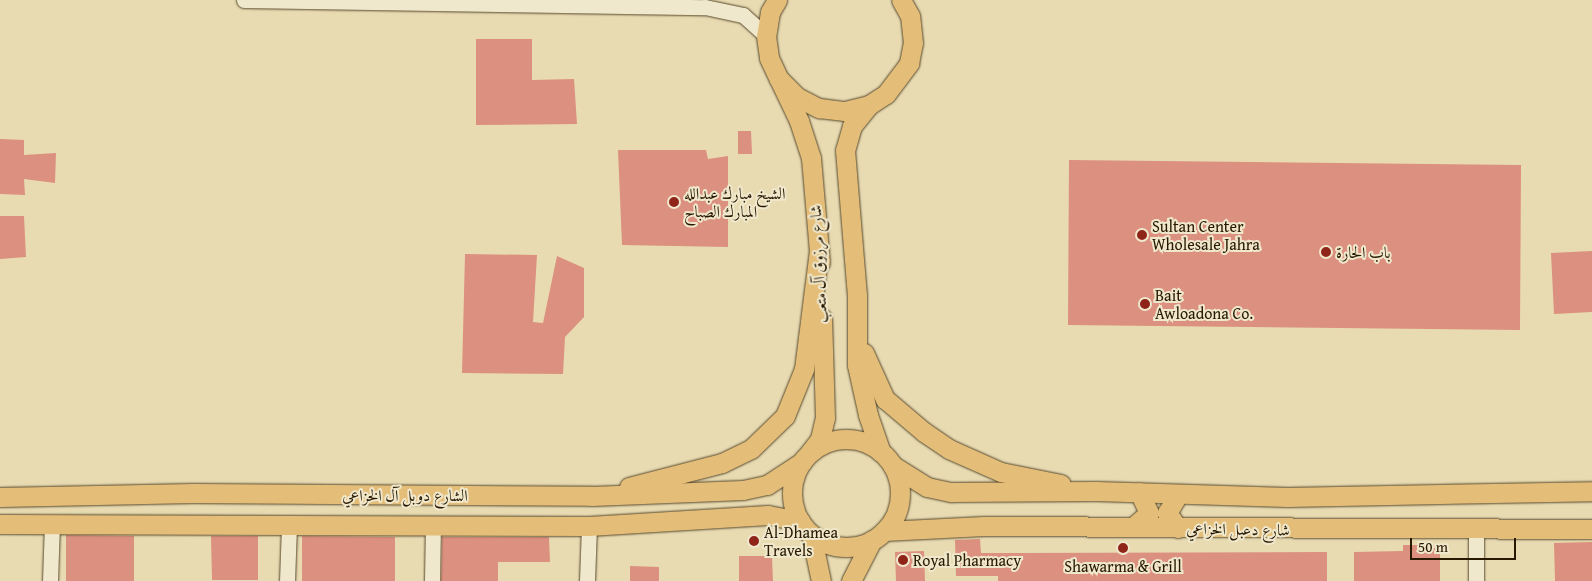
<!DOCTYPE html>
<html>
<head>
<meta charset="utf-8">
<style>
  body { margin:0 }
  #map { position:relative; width:1592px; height:581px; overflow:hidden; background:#e8dbb2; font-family:"Gentium Book Plus",Amiri,serif }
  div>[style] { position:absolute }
  .building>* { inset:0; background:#dc907f }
  .roads { filter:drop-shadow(0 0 1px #58492c) drop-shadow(0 0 1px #58492c) }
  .minor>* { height:15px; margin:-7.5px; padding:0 7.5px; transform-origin:7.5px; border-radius:7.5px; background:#f0e8cd }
  .major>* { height:19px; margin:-9.5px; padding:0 9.5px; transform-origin:9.5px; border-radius:9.5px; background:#e4be79 }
  .major>.ring { margin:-9.5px; padding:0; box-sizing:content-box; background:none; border:19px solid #e4be79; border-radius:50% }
  .dots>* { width:14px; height:14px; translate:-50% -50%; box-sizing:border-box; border:2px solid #f0e8cd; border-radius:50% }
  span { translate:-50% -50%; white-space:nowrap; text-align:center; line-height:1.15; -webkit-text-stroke:4px #f0e8cd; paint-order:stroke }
  .poi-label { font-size:16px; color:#281800 }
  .left { translate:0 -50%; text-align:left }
  .street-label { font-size:16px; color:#281800 }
  .scale { position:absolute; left:1410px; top:538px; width:106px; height:22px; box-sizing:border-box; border:2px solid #281800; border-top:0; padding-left:6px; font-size:15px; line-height:18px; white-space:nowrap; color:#281800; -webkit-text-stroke:4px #f0e8cd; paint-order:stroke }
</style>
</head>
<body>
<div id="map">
  <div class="building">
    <div style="clip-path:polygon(476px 39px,532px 39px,532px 80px,574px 79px,577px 124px,476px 125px)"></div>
    <div style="clip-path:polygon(738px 131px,751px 131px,752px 154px,738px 154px)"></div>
    <div style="clip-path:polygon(0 139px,24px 140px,24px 155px,56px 153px,55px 183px,24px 179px,25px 195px,0 194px)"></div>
    <div style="clip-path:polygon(618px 150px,706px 150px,708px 159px,728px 156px,728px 247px,622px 245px)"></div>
    <div style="clip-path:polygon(1069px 160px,1521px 165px,1520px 330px,1068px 325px)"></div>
    <div style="clip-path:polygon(0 216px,24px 216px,26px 257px,0 259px)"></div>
    <div style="clip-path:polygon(1592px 251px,1592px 312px,1554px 314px,1551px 253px)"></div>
    <div style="clip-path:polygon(465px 254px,537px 255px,533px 322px,543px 323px,557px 256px,584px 268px,584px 317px,565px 337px,563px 374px,462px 373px)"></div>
    <div style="clip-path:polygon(66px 535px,134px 536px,134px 581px,66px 581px)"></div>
    <div style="clip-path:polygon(211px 536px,258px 536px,258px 580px,212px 580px)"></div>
    <div style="clip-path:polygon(302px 536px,395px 537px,395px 581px,302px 581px)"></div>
    <div style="clip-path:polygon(442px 537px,549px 537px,550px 562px,498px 562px,498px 581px,441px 581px)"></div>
    <div style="clip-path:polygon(980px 539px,981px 553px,1327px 552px,1327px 581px,998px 581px,998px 576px,956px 576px,955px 540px)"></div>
    <div style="clip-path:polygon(1592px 542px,1592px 581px,1555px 581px,1554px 543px)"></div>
    <div style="clip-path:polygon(1403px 545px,1440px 545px,1440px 581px,1354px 581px,1354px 552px,1403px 551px)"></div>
    <div style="clip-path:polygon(924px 551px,925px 581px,896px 581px,895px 552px)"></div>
    <div style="clip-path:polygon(739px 556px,772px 556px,773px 581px,739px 581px)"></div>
    <div style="clip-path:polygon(630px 566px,659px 567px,659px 581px,630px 581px)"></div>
  </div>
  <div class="roads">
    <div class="minor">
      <div style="left:244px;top:0;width:461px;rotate:0.9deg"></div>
      <div style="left:705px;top:7px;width:39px;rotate:12deg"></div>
      <div style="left:743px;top:15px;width:31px;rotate:42deg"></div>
      <div style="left:50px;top:581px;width:56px;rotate:-88deg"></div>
      <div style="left:287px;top:581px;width:55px;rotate:-87.9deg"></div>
      <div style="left:432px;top:581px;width:55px;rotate:-89deg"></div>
      <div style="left:587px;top:581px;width:55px;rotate:-87.9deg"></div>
      <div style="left:1476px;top:581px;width:51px;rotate:-90deg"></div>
    </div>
    <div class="major">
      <div style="left:777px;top:0;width:14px;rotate:120deg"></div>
      <div style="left:770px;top:12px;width:24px;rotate:99deg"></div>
      <div style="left:766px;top:36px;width:22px;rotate:82deg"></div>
      <div style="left:769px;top:58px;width:23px;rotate:65deg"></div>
      <div style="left:779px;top:79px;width:25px;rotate:45deg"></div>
      <div style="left:797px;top:97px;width:25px;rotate:27deg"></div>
      <div style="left:819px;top:108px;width:26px;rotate:7deg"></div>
      <div style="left:845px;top:111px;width:25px;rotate:-14deg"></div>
      <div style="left:869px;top:105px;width:20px;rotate:-33deg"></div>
      <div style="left:886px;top:94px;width:39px;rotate:-53deg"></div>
      <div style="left:909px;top:63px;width:20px;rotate:-79deg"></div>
      <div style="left:913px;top:43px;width:27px;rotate:-96deg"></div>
      <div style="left:910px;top:16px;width:18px;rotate:-119deg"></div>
      <div style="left:779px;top:79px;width:47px;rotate:64.5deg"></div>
      <div style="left:799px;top:121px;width:39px;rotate:72deg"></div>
      <div style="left:811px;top:158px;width:105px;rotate:85.1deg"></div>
      <div style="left:869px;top:105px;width:27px;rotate:129deg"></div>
      <div style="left:852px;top:126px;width:25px;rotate:106deg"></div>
      <div style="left:845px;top:150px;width:145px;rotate:85.3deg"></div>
      <div style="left:857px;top:295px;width:70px;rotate:90deg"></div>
      <div style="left:857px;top:365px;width:51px;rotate:77.6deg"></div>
      <div style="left:868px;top:415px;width:39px;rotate:71deg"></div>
      <div style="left:864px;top:353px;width:51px;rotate:65.5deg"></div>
      <div style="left:885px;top:399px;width:51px;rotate:40.2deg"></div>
      <div style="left:924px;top:432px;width:30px;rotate:34deg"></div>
      <div style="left:949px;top:449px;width:57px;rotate:23.9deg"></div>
      <div style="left:1001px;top:472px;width:61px;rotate:11.3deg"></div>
      <div class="ring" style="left:792px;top:439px;width:89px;height:89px"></div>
      <div style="left:810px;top:452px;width:16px;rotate:-52deg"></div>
      <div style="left:820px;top:439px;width:22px;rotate:-77deg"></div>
      <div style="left:825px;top:418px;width:100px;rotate:-91.7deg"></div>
      <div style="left:892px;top:465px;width:41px;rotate:32.2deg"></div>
      <div style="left:927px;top:487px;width:25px;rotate:12deg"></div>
      <div style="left:951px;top:492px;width:145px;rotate:-0.4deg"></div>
      <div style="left:1096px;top:491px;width:191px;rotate:1.8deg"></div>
      <div style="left:1287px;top:497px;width:305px;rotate:-1.1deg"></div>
      <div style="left:629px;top:487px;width:96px;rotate:-14.5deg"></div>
      <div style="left:722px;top:463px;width:32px;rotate:-26deg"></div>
      <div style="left:751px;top:449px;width:47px;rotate:-44.1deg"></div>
      <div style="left:785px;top:416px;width:51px;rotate:-68deg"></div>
      <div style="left:804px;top:369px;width:120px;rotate:-82.8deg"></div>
      <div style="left:0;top:497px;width:193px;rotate:-1.2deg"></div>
      <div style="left:193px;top:493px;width:399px;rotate:0.4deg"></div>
      <div style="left:592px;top:496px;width:151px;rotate:-2.3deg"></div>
      <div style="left:743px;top:490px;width:25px;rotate:-12deg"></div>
      <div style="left:767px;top:485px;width:42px;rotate:-33.3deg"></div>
      <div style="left:0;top:524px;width:589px;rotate:0.19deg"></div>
      <div style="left:589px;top:526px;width:179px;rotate:-3.5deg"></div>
      <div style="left:768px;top:515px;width:33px;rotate:11deg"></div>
      <div style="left:1133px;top:527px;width:21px;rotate:-41deg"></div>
      <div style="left:1149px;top:513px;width:23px;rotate:-115deg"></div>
      <div style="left:1178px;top:528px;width:19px;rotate:-126deg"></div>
      <div style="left:1167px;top:513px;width:21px;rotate:-59deg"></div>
      <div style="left:884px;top:531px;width:100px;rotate:-2.9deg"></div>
      <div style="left:984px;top:526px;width:608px;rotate:0.28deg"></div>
      <div style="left:811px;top:534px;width:48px;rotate:78deg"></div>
      <div style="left:851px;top:581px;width:46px;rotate:-62.9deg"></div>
    </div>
  </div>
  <div class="dots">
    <div style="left:674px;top:202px;background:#8f2418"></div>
    <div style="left:1142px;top:235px;background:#8f2418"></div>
    <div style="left:1326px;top:252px;background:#8f2418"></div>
    <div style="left:1145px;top:304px;background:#8f2418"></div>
    <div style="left:754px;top:541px;background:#8f2418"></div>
    <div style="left:1123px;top:548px;background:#8f2418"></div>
    <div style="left:903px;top:560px;background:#8f2418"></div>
  </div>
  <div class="poi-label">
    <span class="left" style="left:684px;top:202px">الشيخ مبارك عبدالله<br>المبارك الصباح</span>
    <span class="left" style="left:1152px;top:235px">Sultan Center<br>Wholesale Jahra</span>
    <span class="left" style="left:1336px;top:252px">باب الحارة</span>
    <span class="left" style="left:1155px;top:304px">Bait<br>Awloadona Co.</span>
    <span class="left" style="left:764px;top:541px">Al-Dhamea<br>Travels</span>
    <span class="left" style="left:913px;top:560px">Royal Pharmacy</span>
    <span style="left:1123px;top:566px">Shawarma &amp; Grill</span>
  </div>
  <div class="street-label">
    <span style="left:818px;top:264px;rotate:-93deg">شارع مرزوق آل متعب</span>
    <span style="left:405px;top:495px">الشارع دوبل آل الخزاعي</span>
    <span style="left:1238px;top:529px;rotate:1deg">شارع دعبل الخزاعي</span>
  </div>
  <div class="scale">50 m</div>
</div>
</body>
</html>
